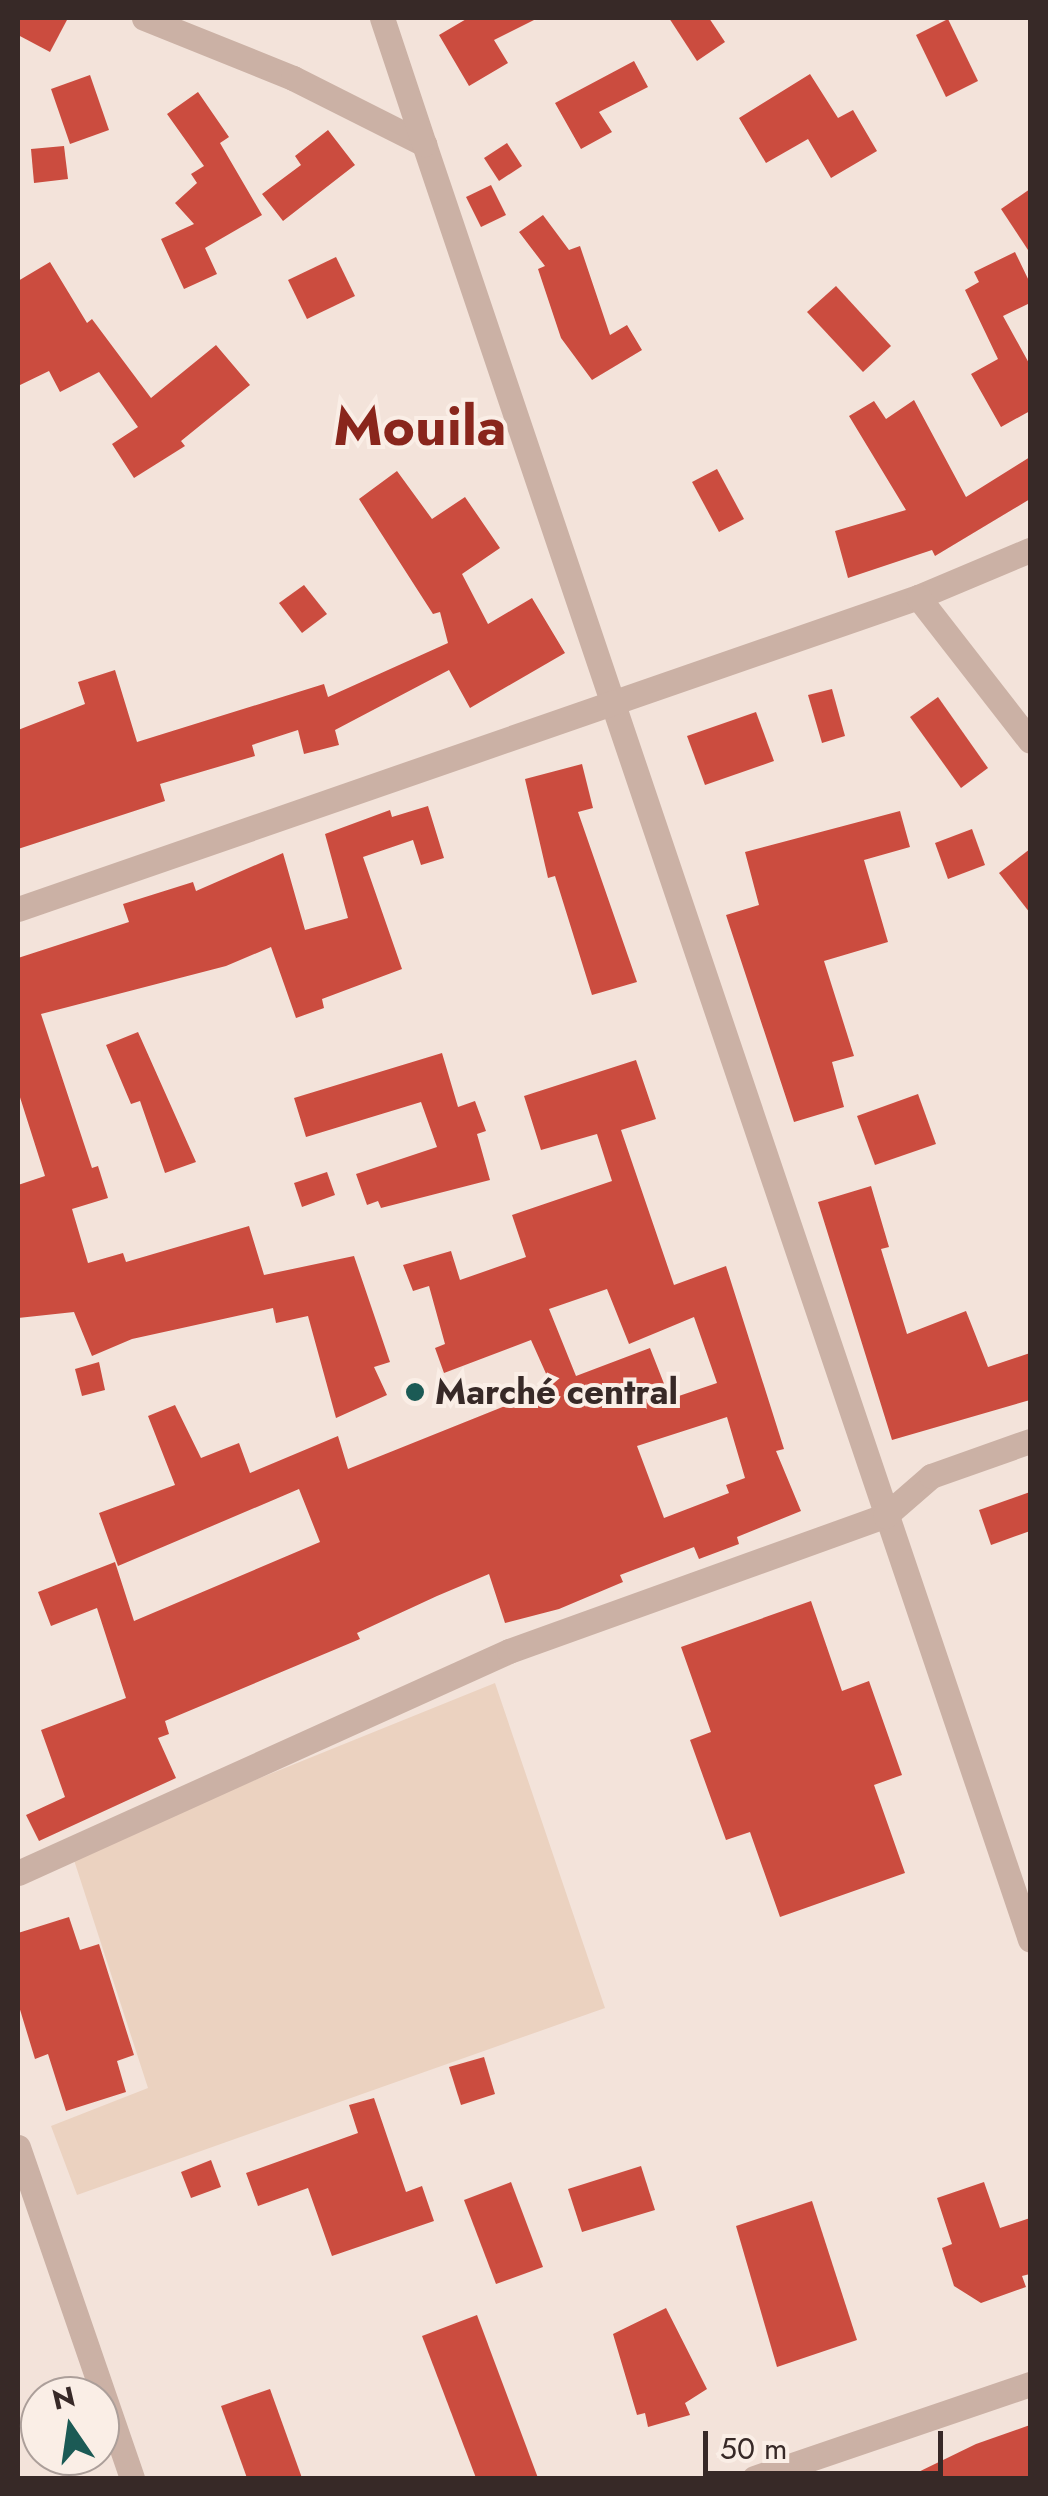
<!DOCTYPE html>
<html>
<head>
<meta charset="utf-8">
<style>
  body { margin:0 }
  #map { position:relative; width:1048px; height:2496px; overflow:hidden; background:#f3e3da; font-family:Jost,sans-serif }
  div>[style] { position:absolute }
  .plaza>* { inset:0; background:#ebd2c0 }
  .building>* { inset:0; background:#cb4c3f }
  .minor>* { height:25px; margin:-12.5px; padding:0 12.5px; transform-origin:12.5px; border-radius:12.5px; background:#cbb1a5 }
  .dots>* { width:28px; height:28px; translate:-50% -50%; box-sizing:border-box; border:5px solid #faeee6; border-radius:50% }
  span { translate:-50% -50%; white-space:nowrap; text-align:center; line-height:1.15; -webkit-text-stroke:8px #faeee6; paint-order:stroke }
  .poi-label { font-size:35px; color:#372927; font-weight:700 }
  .left { translate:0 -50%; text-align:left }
  .town-label { font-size:55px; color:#89261c; font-weight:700 }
  .frame { position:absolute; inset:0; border:20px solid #372927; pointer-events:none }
  .north { position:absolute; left:20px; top:2376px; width:100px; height:100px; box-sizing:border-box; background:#faeee6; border:2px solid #ac9f9a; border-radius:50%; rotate:347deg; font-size:28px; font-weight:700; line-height:40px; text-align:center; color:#372927 }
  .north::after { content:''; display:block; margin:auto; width:35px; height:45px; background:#1b5a55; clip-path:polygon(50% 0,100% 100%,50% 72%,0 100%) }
  .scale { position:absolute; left:703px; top:2431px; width:240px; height:45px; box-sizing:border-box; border:5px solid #372927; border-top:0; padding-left:12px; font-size:30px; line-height:35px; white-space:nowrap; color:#372927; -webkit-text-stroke:8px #faeee6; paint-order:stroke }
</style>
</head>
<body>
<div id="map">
  <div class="plaza">
    <div style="clip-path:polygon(495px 1683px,605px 2008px,77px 2195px,51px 2126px,148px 2088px,72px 1854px)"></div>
  </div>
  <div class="building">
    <div style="clip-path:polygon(18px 18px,68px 18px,50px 52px,18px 35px)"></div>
    <div style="clip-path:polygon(468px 18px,538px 18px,494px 40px,508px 63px,469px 86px,439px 35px)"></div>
    <div style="clip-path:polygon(669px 18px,709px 18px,725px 42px,697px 61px)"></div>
    <div style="clip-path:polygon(948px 19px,978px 81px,946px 97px,916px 35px)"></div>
    <div style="clip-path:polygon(634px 61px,648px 87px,599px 112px,612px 132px,581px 149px,555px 103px)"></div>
    <div style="clip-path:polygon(810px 74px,838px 118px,853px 110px,877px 151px,831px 178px,808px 139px,766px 163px,739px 118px)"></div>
    <div style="clip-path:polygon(90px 75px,109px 130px,70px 144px,51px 89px)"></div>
    <div style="clip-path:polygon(198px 92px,229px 137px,220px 143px,262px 215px,205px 248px,217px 274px,184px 289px,161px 239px,194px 224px,175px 203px,197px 183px,191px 174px,204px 166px,167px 114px)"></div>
    <div style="clip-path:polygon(328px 130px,355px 165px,283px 221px,262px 194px,301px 165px,295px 156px)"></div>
    <div style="clip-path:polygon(507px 143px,522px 166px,499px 181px,484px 158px)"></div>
    <div style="clip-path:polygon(64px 146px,68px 179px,34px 183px,31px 149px)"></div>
    <div style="clip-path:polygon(491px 185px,506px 215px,481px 227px,466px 197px)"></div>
    <div style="clip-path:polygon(1030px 189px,1030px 253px,1001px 209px)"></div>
    <div style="clip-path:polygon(543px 215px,569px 250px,580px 246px,610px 335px,627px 325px,642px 350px,592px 380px,561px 338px,538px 269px,545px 266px,519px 232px)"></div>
    <div style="clip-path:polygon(1015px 252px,1030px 283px,1030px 303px,1003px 316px,1030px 365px,1030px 411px,1001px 427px,971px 374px,998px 359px,965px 290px,979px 282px,974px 272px)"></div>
    <div style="clip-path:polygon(336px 257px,355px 296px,307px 319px,288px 280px)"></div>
    <div style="clip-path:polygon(50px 262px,87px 323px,92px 319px,151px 398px,216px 345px,250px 385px,181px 441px,185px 446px,134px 478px,112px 444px,138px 427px,99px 372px,60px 392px,49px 371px,18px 386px,18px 281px)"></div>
    <div style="clip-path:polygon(836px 286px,891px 346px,863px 372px,807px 312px)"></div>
    <div style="clip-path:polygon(914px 400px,966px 497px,1030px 457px,1030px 499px,935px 556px,932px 550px,848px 578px,835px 531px,906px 510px,849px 416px,874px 401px,886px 419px)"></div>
    <div style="clip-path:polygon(717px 469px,744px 519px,719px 532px,692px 482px)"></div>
    <div style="clip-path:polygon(397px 471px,432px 519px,465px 497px,500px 548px,462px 574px,488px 624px,532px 598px,565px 653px,470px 708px,449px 670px,335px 730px,339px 745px,304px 754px,298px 730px,252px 745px,255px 756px,160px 784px,165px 801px,18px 849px,18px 730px,85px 704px,78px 682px,115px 670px,137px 742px,324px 684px,328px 697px,448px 643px,440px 612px,433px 614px,359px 499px)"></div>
    <div style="clip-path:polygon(304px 585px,327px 614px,302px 633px,279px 603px)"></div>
    <div style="clip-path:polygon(832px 689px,845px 736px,822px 743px,808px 695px)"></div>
    <div style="clip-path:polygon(938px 697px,988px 768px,961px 788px,910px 717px)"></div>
    <div style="clip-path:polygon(756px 712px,774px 761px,705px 785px,687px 736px)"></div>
    <div style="clip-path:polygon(582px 764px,593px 808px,578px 812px,637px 982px,592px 995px,555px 876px,548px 878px,525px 779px)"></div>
    <div style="clip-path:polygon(428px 806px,444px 858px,421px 865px,413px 840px,363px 857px,402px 969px,322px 999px,324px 1008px,296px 1018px,271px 947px,226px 966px,41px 1014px,92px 1168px,98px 1166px,108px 1198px,72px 1209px,88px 1263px,123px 1253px,126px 1262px,249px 1226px,264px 1275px,354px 1256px,390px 1362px,374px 1367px,387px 1395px,336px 1418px,308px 1316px,276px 1323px,273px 1308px,132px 1339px,92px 1356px,74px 1312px,18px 1318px,18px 1185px,45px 1176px,18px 1091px,18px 958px,129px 922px,123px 904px,193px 882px,196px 891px,283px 853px,305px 930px,348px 918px,325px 834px,390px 810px,392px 817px)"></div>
    <div style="clip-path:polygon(900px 811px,910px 847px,864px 860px,888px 942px,824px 961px,854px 1056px,832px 1062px,844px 1107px,794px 1122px,726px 915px,759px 905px,745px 852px)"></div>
    <div style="clip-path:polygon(972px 829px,985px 865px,948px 879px,935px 843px)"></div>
    <div style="clip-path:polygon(1030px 849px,1030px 913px,999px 873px)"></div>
    <div style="clip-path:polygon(138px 1032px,196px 1162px,165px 1173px,140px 1101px,131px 1104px,106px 1045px)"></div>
    <div style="clip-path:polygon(442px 1053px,458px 1107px,475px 1101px,486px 1131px,477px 1134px,490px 1180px,381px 1208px,378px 1201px,367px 1205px,356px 1174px,437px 1147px,421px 1102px,306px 1137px,294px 1098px)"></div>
    <div style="clip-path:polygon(evenodd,636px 1060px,656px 1119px,621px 1130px,674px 1285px,726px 1266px,784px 1449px,776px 1451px,801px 1511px,737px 1537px,739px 1544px,699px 1559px,694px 1547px,620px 1575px,623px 1582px,559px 1609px,505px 1623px,489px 1574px,437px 1596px,357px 1633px,360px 1639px,165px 1721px,169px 1734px,158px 1738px,176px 1778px,39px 1841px,26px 1815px,65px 1797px,41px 1730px,126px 1698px,97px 1608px,51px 1626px,38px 1592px,115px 1562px,134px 1621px,320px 1542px,299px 1489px,118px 1566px,99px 1513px,175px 1485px,148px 1416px,175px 1405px,201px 1458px,239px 1443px,250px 1473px,338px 1436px,348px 1469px,552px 1387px,531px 1340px,444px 1373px,435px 1348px,445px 1344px,429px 1286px,413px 1291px,403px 1265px,451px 1251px,460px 1280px,526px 1257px,512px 1215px,612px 1181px,597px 1134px,541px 1150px,524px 1096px,636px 1060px,607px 1289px,629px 1344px,694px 1317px,717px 1383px,670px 1399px,650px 1348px,576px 1376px,549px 1309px,607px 1289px,636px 1060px,727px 1417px,745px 1478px,726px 1485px,729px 1493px,664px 1518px,637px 1446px,727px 1417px)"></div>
    <div style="clip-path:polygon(918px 1094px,936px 1144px,875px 1165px,857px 1116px)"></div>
    <div style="clip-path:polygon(327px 1172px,335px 1195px,302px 1207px,294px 1183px)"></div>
    <div style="clip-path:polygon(871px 1186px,889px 1247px,881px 1249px,907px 1334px,966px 1311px,988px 1367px,1030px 1353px,1030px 1400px,892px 1440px,818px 1202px)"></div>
    <div style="clip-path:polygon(99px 1362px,105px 1390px,82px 1396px,75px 1369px)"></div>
    <div style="clip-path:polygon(1030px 1492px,1030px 1531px,991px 1545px,979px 1510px)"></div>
    <div style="clip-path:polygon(811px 1601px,842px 1691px,869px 1681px,902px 1775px,874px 1785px,905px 1873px,780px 1917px,750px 1832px,726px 1840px,690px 1740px,711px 1732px,681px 1647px)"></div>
    <div style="clip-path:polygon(69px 1917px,80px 1950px,99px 1944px,134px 2055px,117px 2061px,126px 2092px,66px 2111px,48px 2054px,35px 2059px,18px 2003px,18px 1933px)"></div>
    <div style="clip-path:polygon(484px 2057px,495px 2094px,461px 2105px,449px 2067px)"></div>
    <div style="clip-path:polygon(374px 2098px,406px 2192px,422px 2186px,434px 2221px,332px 2256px,308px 2188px,258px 2206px,246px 2173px,358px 2133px,349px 2105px)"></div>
    <div style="clip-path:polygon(211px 2160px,221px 2187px,191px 2198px,181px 2172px)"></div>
    <div style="clip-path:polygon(641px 2166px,655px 2210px,582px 2232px,568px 2189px)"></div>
    <div style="clip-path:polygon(511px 2182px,543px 2267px,496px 2284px,464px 2200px)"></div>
    <div style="clip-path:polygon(984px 2182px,1000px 2228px,1030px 2218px,1030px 2274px,1022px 2276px,1026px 2287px,981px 2303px,954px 2286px,942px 2248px,952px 2244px,937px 2198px)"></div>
    <div style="clip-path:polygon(812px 2201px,857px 2340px,777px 2367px,736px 2226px)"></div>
    <div style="clip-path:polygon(666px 2308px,707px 2389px,685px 2403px,690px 2415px,648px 2427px,645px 2413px,637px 2415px,613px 2334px)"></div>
    <div style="clip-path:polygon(477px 2315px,538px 2478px,476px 2478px,422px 2336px)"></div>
    <div style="clip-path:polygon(270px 2389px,302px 2478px,247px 2478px,221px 2406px)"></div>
    <div style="clip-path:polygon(1030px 2425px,1030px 2478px,906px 2478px,976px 2444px)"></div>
  </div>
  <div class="minor">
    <div style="left:144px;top:18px;width:161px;rotate:21.9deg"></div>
    <div style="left:293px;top:78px;width:147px;rotate:26.7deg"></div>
    <div style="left:424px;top:144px;width:1895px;rotate:71.35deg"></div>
    <div style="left:382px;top:18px;width:133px;rotate:71.6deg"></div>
    <div style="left:918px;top:597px;width:121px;rotate:-22.8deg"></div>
    <div style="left:18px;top:909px;width:953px;rotate:-19.12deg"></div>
    <div style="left:918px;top:597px;width:182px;rotate:52.1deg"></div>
    <div style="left:18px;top:1873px;width:539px;rotate:-24.33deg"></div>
    <div style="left:509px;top:1651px;width:400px;rotate:-19.8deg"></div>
    <div style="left:885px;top:1516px;width:61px;rotate:-41deg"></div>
    <div style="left:931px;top:1476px;width:105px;rotate:-19.5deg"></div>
    <div style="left:18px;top:2147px;width:350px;rotate:71deg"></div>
    <div style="left:754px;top:2478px;width:292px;rotate:-18.8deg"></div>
  </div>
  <div class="dots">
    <div style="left:415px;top:1392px;background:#1b5a55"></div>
  </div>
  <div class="poi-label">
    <span class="left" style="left:435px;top:1392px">Marché central</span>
  </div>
  <div class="town-label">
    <span style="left:420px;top:427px">Mouila</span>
  </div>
  <div class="frame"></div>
  <div class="north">N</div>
  <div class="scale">50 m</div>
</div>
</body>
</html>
